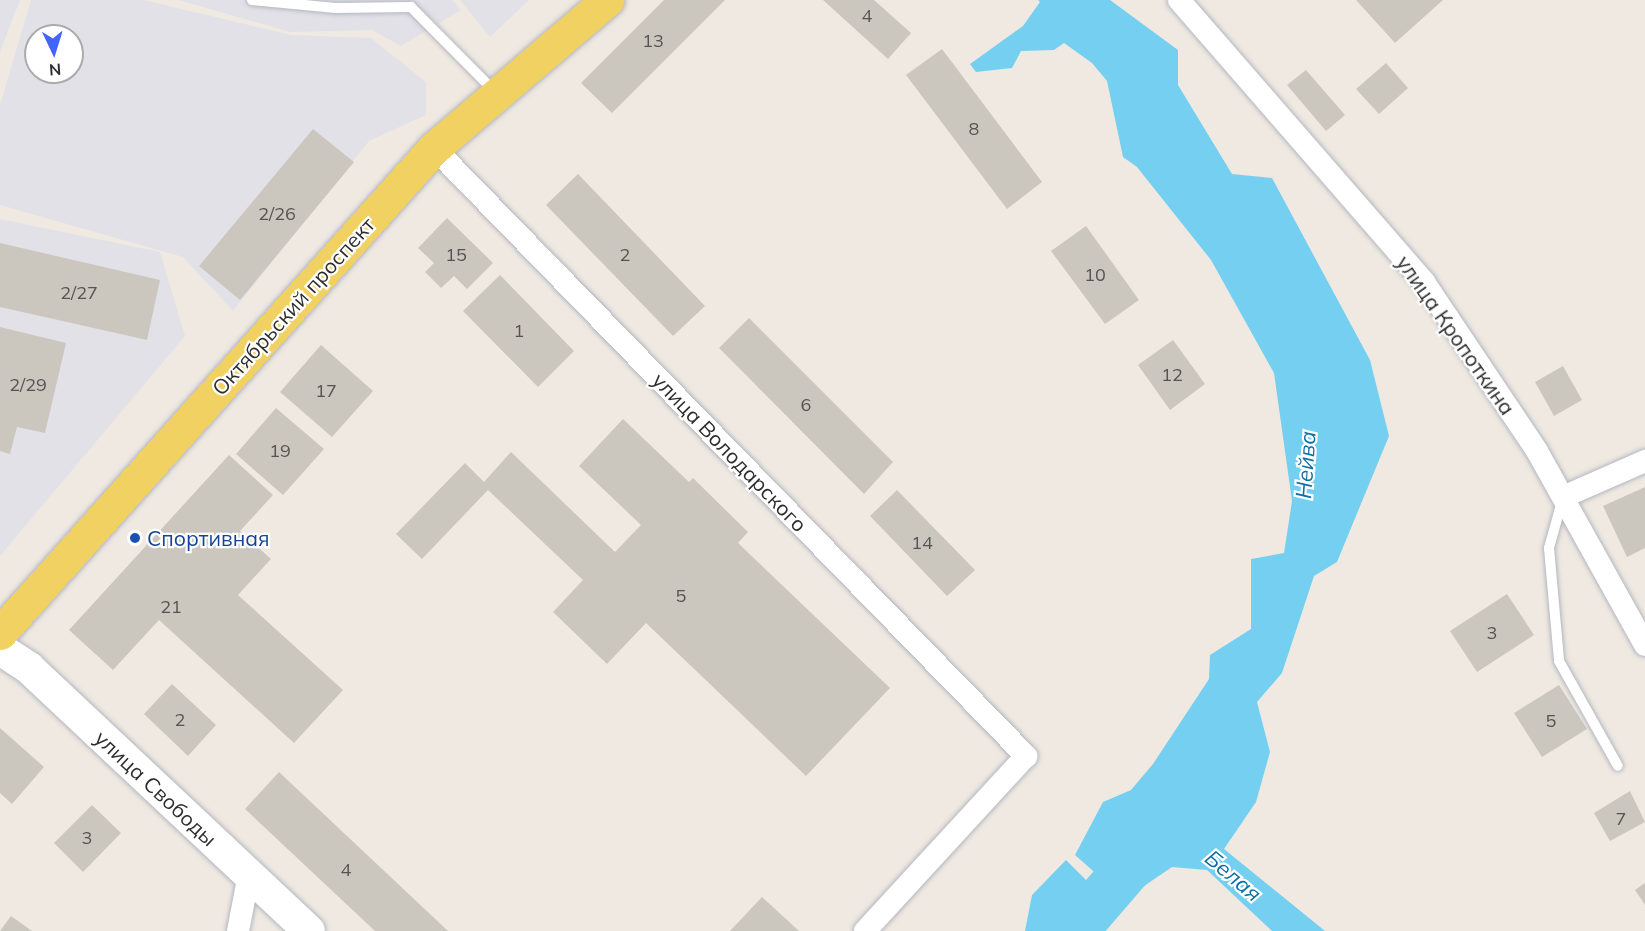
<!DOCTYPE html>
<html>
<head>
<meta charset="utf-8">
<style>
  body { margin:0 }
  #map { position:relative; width:1645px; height:931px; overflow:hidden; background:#efe9e1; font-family:Mulish,sans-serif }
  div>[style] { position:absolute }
  .industrial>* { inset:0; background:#e3e1e8 }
  .water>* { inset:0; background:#75cff0 }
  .river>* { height:48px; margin:-24px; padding:0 24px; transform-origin:24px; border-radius:24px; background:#75cff0 }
  .building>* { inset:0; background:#cbc7bf }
  .roads { filter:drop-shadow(0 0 2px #b4b7c1) drop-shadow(0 0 2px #b4b7c1) }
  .service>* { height:10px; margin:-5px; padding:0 5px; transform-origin:5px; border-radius:5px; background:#fff }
  .minor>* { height:22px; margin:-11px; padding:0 11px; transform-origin:11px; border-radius:11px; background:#fff }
  .secondary>* { height:32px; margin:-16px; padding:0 16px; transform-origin:16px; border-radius:16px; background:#fff }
  .primary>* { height:33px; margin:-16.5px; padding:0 16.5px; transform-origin:16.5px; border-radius:16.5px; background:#f2d163 }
  .dots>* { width:16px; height:16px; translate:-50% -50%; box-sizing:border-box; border:3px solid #fff; border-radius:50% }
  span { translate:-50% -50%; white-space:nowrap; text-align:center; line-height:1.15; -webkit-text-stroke:4.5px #fff; paint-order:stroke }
  .number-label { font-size:18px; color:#555452 }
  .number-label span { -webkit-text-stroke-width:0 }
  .street-label { font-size:21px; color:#2e2e2e }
  .transit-label { font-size:21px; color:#164399 }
  .left { translate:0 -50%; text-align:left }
  .water-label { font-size:22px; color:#0d6fa3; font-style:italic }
  .north { position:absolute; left:24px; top:24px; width:60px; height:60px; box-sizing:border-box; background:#fff; border:2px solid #ababab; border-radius:50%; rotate:176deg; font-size:16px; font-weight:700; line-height:24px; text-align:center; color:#2e2e2e }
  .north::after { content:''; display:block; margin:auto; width:21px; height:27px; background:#4264fb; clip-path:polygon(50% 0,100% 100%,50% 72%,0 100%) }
</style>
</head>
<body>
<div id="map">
  <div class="industrial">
    <div style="clip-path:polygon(0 0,20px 0,0 52px)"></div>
    <div style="clip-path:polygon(evenodd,31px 0,144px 0,291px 35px,371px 38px,426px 82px,426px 115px,369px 141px,233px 311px,183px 257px,0 205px,0 105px,31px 0,36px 36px,72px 36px,72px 72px,36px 72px,36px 36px)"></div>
    <div style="clip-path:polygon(179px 0,452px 0,461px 10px,401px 46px,372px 30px,290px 32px)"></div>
    <div style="clip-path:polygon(460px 0,529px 0,490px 37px)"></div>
    <div style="clip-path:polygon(0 219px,160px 252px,185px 336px,0 556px)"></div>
  </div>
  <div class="water">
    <div style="clip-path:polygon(1038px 0,1110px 0,1178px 50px,1178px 85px,1232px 174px,1272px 178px,1370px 360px,1389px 436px,1337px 562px,1314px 576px,1282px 673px,1257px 702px,1270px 752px,1256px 802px,1224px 849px,1325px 931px,1272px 931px,1207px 870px,1172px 867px,1125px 899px,1075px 855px,1103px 802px,1131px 790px,1153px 764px,1209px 679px,1210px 655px,1251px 629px,1251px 559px,1284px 553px,1292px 501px,1274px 373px,1211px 260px,1137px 167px,1123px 157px,1107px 81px,1092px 63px,1064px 43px,1054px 50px,1021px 51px,1012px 68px,976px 72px,970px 64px,1023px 26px,1040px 2px)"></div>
    <div style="clip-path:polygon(1066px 860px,1103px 897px,1088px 931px,1025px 931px,1032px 895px)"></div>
  </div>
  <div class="river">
    <div style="left:1074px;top:931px;width:123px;rotate:-49.3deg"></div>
  </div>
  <div class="building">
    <div style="clip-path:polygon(664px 0,725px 0,612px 113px,581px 83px)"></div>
    <div style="clip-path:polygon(823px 0,874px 0,911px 33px,888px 59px)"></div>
    <div style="clip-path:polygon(1356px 0,1443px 0,1395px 43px)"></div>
    <div style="clip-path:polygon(942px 49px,1042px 182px,1007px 209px,906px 75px)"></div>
    <div style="clip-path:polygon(1386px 63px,1408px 88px,1379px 114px,1356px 89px)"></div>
    <div style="clip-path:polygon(1306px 70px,1345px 115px,1326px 131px,1287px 85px)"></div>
    <div style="clip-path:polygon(313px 129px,354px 162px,240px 300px,199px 266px)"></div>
    <div style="clip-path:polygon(578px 174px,705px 306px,673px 336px,546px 205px)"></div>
    <div style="clip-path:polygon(447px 218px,493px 263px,467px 289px,454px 276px,441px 288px,425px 272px,434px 263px,418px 248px)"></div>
    <div style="clip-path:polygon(1086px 226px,1139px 300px,1105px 324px,1051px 251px)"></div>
    <div style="clip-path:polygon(0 243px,160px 280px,147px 340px,0 307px)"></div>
    <div style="clip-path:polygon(500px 275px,574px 351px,538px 387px,463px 311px)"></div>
    <div style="clip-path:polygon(749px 318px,893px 462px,864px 494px,719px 348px)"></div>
    <div style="clip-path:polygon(0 327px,66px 343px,45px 433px,17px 427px,10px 454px,0 451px)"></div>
    <div style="clip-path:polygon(1173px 340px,1205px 384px,1170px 410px,1138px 365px)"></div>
    <div style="clip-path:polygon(321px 345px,373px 391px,332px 437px,280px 392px)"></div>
    <div style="clip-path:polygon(1563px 366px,1582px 400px,1554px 416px,1535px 382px)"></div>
    <div style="clip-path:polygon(276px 408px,324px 449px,283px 495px,236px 454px)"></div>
    <div style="clip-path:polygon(623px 419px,689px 482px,693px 478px,748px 532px,738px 543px,890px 688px,806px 776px,646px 623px,607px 664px,553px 612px,583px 580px,488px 490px,422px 559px,396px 534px,465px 463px,484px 482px,511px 452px,615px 552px,641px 525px,579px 466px)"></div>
    <div style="clip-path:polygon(229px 455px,273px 495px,240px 531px,271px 559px,238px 595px,343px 690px,294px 743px,159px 620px,113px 670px,69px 630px)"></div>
    <div style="clip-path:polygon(1645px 487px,1645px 548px,1627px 557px,1603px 506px)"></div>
    <div style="clip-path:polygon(897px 490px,975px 570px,947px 596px,870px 516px)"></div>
    <div style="clip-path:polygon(1507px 594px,1534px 635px,1477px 672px,1450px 631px)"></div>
    <div style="clip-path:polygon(172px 684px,216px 725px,188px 756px,144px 714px)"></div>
    <div style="clip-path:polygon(1559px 685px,1587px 729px,1542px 757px,1514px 713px)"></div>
    <div style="clip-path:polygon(0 728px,44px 767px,12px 804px,0 793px)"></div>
    <div style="clip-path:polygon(279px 772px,448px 931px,375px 931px,245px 809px)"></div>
    <div style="clip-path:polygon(1630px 791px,1645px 822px,1610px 841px,1594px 813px)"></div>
    <div style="clip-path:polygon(92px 805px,121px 833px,83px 872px,54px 843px)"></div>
    <div style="clip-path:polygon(1645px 883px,1645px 905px,1635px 890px)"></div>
    <div style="clip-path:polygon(762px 897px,799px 931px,730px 931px)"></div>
    <div style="clip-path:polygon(11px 916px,32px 931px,0 931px)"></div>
  </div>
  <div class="roads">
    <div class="service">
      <div style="left:252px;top:0;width:84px;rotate:5.4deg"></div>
      <div style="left:336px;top:8px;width:75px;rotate:-0.8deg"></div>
      <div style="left:411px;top:7px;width:120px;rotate:45.3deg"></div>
      <div style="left:1562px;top:501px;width:49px;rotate:105.5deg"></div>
      <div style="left:1549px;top:548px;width:113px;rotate:84.9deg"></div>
      <div style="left:1559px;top:661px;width:120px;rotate:60.7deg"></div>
    </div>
    <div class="minor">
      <div style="left:1179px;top:0;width:374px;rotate:49deg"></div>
      <div style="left:1424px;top:282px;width:203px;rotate:56.2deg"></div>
      <div style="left:1537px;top:451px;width:222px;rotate:60.9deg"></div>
      <div style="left:434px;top:148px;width:849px;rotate:45.76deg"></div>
      <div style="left:1026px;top:756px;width:238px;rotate:132.6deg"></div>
      <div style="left:1563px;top:497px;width:90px;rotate:-23.7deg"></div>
      <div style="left:238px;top:931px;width:58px;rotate:-79.1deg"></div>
    </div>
    <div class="secondary">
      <div style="left:0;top:649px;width:35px;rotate:33deg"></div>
      <div style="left:29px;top:668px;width:384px;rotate:43.2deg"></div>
    </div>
    <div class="primary">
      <div style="left:0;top:633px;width:651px;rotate:-48.18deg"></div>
      <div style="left:434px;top:148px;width:228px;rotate:-40.5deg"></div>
    </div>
  </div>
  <div class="dots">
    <div style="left:135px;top:538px;background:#1a4fb4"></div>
  </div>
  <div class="number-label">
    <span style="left:867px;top:16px">4</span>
    <span style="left:653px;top:41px">13</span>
    <span style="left:974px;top:129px">8</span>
    <span style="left:277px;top:214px">2/26</span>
    <span style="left:456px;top:255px">15</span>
    <span style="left:625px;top:255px">2</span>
    <span style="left:1095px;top:275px">10</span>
    <span style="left:79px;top:293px">2/27</span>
    <span style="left:519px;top:331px">1</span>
    <span style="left:1172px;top:375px">12</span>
    <span style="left:28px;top:385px">2/29</span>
    <span style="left:326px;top:391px">17</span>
    <span style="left:806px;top:405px">6</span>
    <span style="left:280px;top:451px">19</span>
    <span style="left:922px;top:543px">14</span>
    <span style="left:681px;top:596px">5</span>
    <span style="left:171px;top:607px">21</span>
    <span style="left:1492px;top:633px">3</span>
    <span style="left:180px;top:720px">2</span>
    <span style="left:1551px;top:721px">5</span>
    <span style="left:1621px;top:819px">7</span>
    <span style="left:87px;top:838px">3</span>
    <span style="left:346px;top:870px">4</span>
  </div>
  <div class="street-label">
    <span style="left:293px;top:306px;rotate:-48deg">Октябрьский проспект</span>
    <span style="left:1456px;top:335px;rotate:55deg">улица Кропоткина</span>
    <span style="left:730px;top:452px;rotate:46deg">улица Володарского</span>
    <span style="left:156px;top:788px;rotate:43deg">улица Свободы</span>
  </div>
  <div class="transit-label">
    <span class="left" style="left:147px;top:538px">Спортивная</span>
  </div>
  <div class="water-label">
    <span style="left:1306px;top:465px;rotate:-86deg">Нейва</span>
    <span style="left:1233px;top:876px;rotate:40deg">Белая</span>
  </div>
  <div class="north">N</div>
</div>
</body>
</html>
